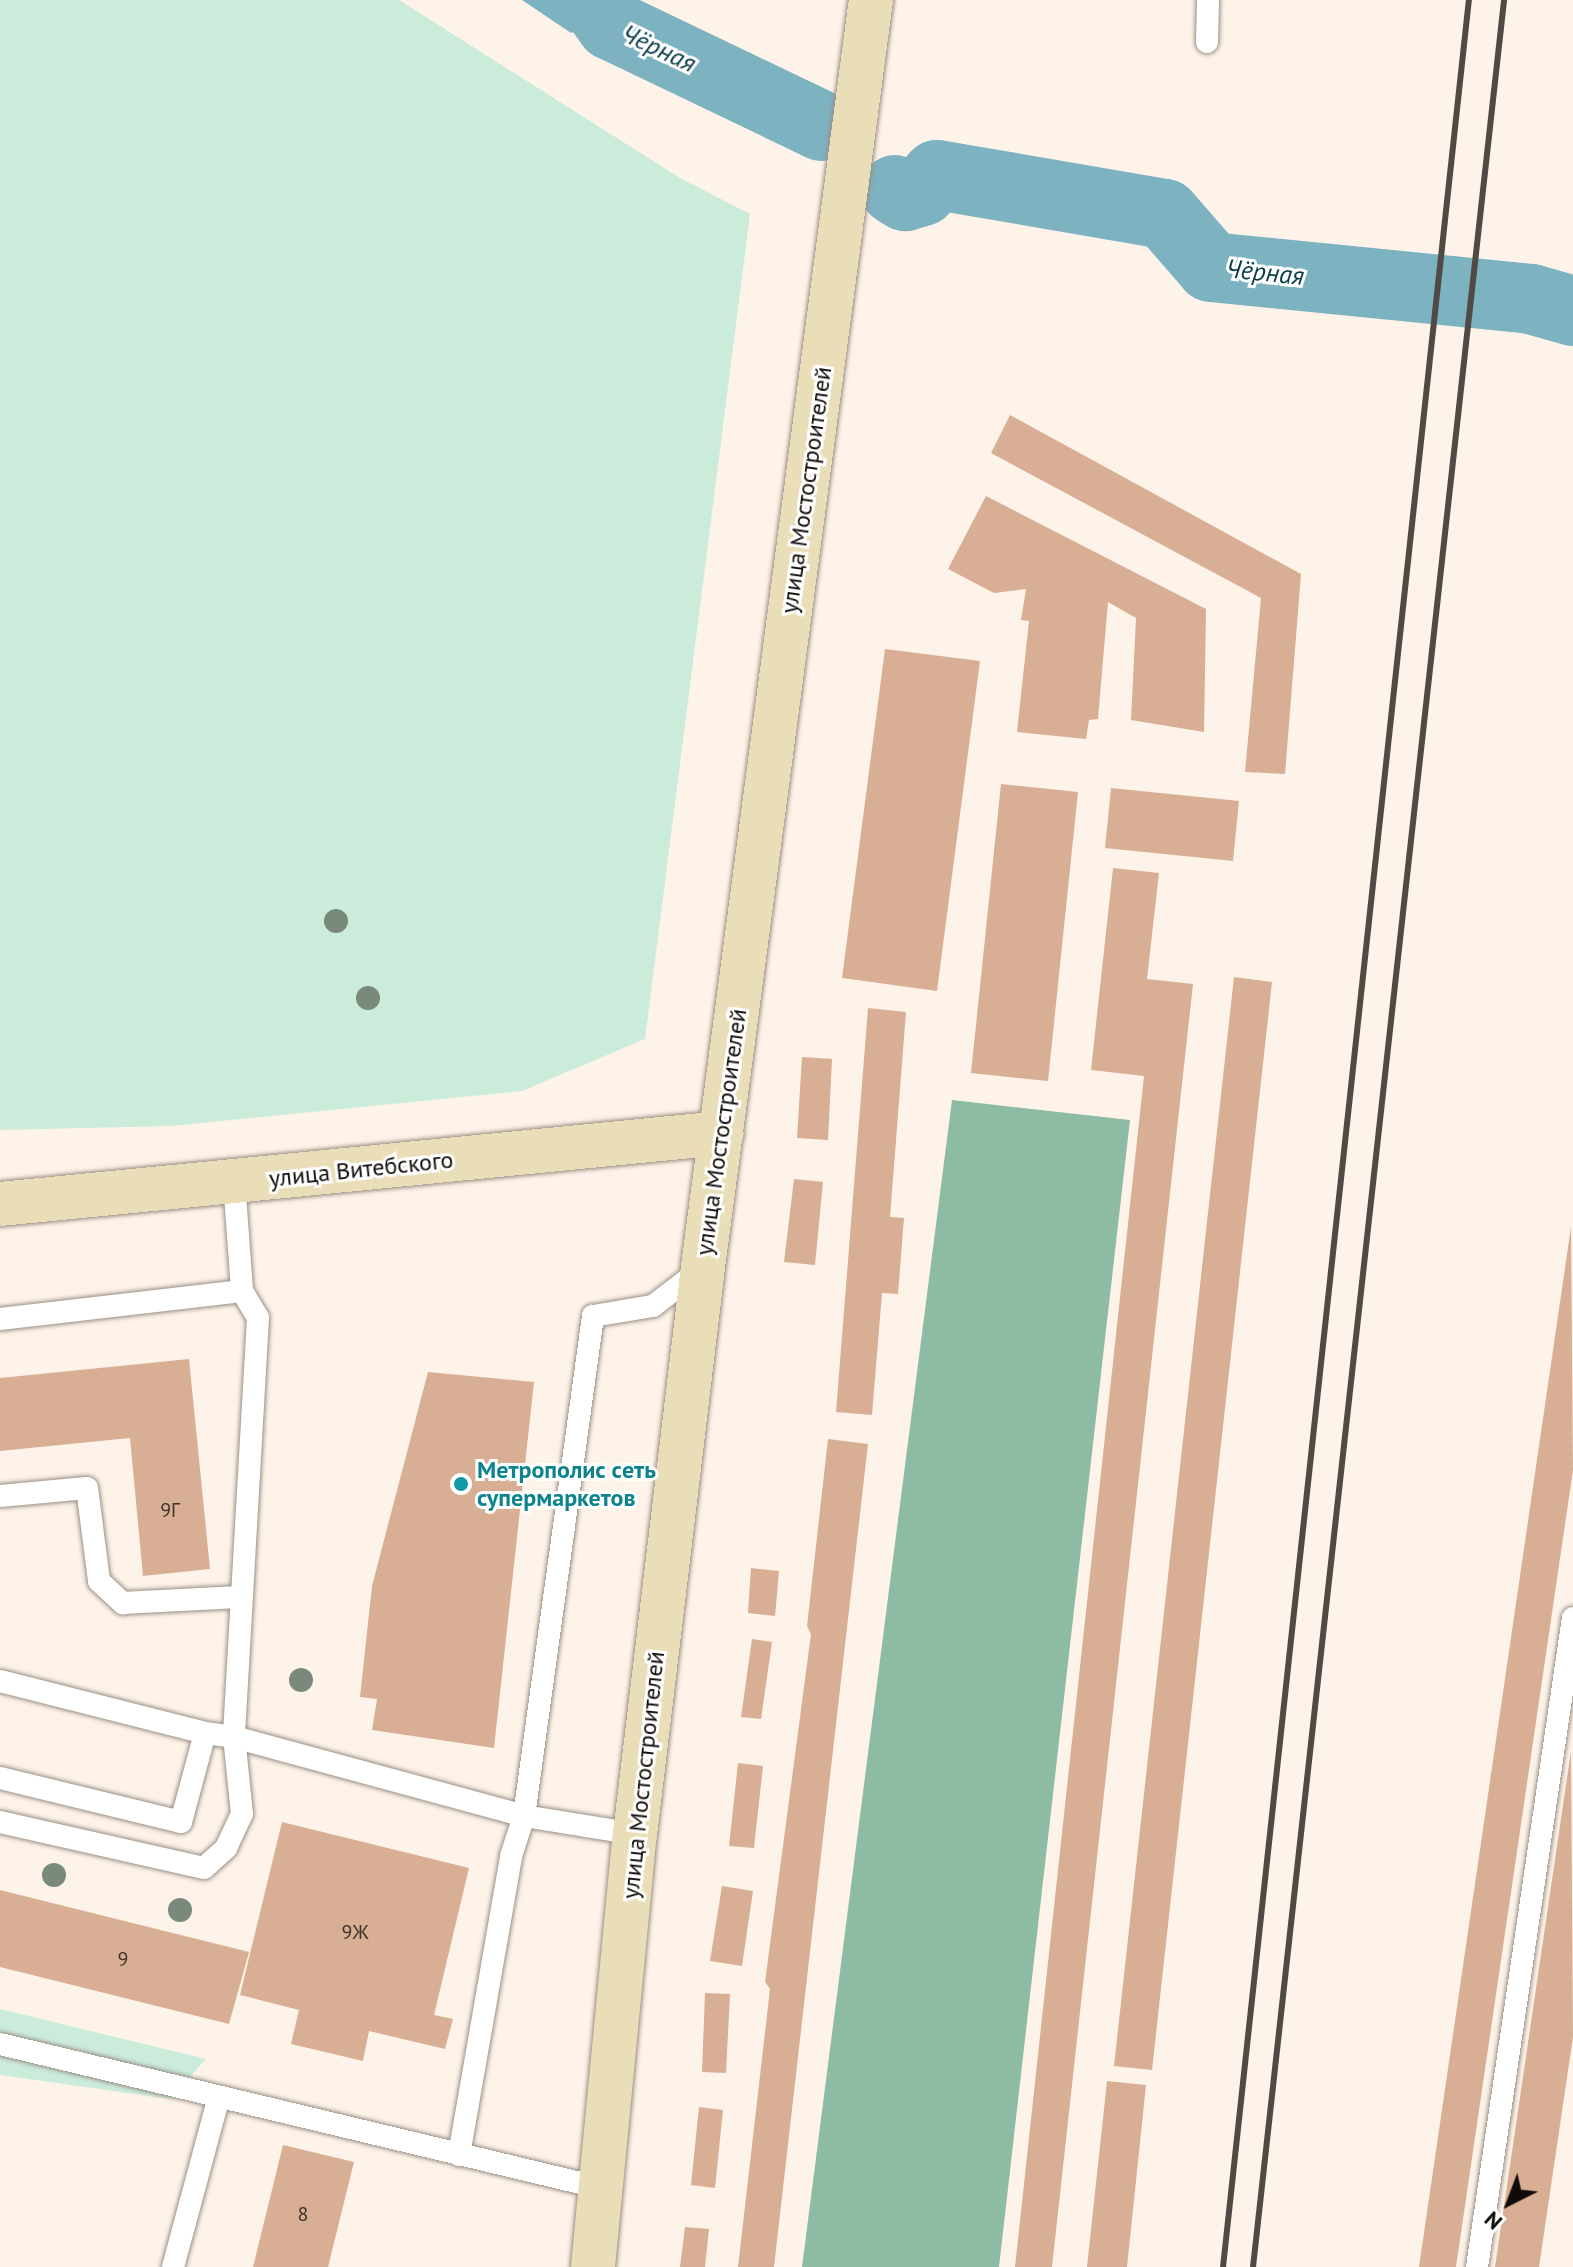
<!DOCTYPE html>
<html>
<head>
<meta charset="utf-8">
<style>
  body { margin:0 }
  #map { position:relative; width:1573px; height:2267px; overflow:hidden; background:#fef3e8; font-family:"PT Sans",sans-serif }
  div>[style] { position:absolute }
  .green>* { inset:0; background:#cbecdb }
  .forest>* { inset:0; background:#8dbba4 }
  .water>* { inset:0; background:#7db2c1 }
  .river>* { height:70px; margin:-35px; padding:0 35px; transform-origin:35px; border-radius:35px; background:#7db2c1 }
  .building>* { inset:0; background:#d8ae95 }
  .roads { filter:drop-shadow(0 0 2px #9a8f85) drop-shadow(0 0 2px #9a8f85) }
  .lane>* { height:22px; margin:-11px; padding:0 11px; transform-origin:11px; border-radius:11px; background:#fff }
  .secondary>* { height:44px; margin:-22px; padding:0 22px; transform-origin:22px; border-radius:22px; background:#eadeb8 }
  .rail>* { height:6px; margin:-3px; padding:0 3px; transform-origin:3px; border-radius:3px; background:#4f4a44 }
  .trees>* { width:24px; height:24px; margin:-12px; border-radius:50%; background:#798a7d }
  .dots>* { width:22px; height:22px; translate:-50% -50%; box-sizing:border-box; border:4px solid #fff; border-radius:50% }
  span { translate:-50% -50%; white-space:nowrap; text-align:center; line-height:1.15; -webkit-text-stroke:6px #fff; paint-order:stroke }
  .number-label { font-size:20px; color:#41342b }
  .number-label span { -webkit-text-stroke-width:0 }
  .street-label { font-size:24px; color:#0f0c08 }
  .culture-label { font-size:24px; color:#0d838f; font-weight:700 }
  .left { translate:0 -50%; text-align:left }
  .water-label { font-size:26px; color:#0b3d48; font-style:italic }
  .north { position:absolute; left:1469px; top:2163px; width:80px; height:80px; -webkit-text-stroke:6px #fff; paint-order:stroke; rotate:222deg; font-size:22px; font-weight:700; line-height:32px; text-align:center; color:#0f0c08 }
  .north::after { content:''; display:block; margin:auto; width:28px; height:36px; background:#0f0c08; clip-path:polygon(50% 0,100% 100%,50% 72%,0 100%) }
</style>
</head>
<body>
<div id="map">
  <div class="green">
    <div style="clip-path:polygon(0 0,399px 0,680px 178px,750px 214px,645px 1039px,522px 1091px,172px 1126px,0 1130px)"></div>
    <div style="clip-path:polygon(0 2009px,206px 2059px,170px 2099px,0 2075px)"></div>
  </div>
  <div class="forest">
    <div style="clip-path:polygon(952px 1100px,1130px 1120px,999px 2267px,802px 2267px)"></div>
  </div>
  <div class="water">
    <div style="clip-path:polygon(522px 0,624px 0,625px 4px,571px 33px)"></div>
  </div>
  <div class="river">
    <div style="left:593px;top:0;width:31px;rotate:54deg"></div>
    <div style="left:611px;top:25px;width:234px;rotate:25.6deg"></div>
    <div style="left:895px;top:190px;width:12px;rotate:31deg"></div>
    <div style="left:905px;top:196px;width:18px;rotate:-16deg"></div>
    <div style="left:922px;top:191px;width:22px;rotate:-47deg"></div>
    <div style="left:937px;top:175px;width:231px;rotate:9.7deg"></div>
    <div style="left:1165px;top:214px;width:70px;rotate:49deg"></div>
    <div style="left:1211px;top:267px;width:322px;rotate:5.7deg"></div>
    <div style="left:1531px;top:299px;width:44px;rotate:15.9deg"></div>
  </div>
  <div class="building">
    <div style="clip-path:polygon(1010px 415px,1301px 574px,1285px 774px,1245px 772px,1261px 598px,991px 453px)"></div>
    <div style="clip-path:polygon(986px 496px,1206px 609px,1204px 732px,1131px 720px,1136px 618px,1108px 602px,1098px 719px,1089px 720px,1086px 739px,1017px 732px,1029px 621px,1021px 620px,1026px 589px,994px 593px,948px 569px)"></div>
    <div style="clip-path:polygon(885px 649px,980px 661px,937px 991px,842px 978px)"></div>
    <div style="clip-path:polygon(1001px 784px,1078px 792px,1048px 1081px,971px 1073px)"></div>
    <div style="clip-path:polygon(1111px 788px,1239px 801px,1233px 861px,1105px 848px)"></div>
    <div style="clip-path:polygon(1113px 868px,1159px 873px,1147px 979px,1193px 984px,1052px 2267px,1015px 2267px,1144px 1076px,1091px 1070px)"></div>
    <div style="clip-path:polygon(1234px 977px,1272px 982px,1152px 2070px,1114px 2066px)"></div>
    <div style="clip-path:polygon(868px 1008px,906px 1012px,890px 1217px,904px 1218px,898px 1294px,882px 1293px,872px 1415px,836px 1412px)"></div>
    <div style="clip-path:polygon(802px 1057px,832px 1059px,828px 1140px,797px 1138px)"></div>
    <div style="clip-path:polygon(794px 1179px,823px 1182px,815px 1265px,784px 1262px)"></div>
    <div style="clip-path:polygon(1571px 1227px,1573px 1470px,1456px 2267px,1419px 2267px)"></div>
    <div style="clip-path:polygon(189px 1359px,210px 1569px,143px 1576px,130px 1438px,0 1451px,0 1378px)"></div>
    <div style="clip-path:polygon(428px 1372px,534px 1382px,494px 1748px,372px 1730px,377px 1699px,360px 1697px,372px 1586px)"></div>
    <div style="clip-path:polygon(828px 1439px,868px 1444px,774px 2267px,738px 2267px,770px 1989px,765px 1982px,811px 1634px,807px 1626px)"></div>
    <div style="clip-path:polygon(751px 1568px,779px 1571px,775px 1616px,748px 1613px)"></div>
    <div style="clip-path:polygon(752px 1639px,772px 1642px,761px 1719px,741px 1717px)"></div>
    <div style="clip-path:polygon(1571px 1751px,1573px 2037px,1539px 2267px,1495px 2267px)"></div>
    <div style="clip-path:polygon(738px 1763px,763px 1766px,754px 1848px,729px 1846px)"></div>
    <div style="clip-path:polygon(282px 1822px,469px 1868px,434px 2015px,453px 2019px,445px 2049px,369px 2031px,363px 2061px,291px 2044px,299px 2010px,240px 1995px)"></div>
    <div style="clip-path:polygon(722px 1886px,753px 1891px,742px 1966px,710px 1961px)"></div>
    <div style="clip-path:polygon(0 1890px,249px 1952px,229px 2024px,0 1967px)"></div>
    <div style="clip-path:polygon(705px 1993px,730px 1994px,726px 2073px,702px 2072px)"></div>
    <div style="clip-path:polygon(1107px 2081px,1146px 2085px,1127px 2267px,1087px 2267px)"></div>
    <div style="clip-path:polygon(699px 2107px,723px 2110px,715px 2188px,691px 2185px)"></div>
    <div style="clip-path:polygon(283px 2145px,354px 2162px,328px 2267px,253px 2267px)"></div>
    <div style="clip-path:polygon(685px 2227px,709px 2229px,705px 2267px,680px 2267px)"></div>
  </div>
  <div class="roads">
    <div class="lane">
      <div style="left:1207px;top:42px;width:42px;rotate:-88.6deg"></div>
      <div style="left:234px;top:1181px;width:110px;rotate:85.8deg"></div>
      <div style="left:0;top:1319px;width:244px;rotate:-6.6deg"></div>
      <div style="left:242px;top:1291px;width:31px;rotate:59deg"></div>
      <div style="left:258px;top:1318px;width:420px;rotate:93.3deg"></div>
      <div style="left:234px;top:1737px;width:29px;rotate:-172deg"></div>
      <div style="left:205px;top:1733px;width:92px;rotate:105.1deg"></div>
      <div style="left:181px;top:1822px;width:186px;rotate:-166.3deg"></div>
      <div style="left:0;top:1496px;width:87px;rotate:-5.3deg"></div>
      <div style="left:87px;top:1488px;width:94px;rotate:82.6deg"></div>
      <div style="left:99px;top:1581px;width:33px;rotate:43deg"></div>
      <div style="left:123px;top:1603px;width:115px;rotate:-3deg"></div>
      <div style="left:0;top:1681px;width:211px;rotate:14.2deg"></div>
      <div style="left:0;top:1822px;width:209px;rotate:12.7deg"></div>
      <div style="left:204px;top:1868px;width:30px;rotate:-42deg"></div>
      <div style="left:226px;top:1848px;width:38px;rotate:-65deg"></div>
      <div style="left:242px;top:1814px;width:77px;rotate:-95.9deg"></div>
      <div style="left:234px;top:1737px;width:301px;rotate:15.2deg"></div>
      <div style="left:524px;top:1816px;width:112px;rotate:9.2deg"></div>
      <div style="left:0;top:2044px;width:618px;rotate:13.47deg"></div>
      <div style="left:459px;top:2155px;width:303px;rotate:-80.1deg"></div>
      <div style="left:511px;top:1856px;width:42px;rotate:-72deg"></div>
      <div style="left:524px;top:1816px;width:505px;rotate:-82.14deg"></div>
      <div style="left:593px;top:1316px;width:61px;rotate:-9.5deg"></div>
      <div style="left:653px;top:1306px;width:59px;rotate:-37.5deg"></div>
      <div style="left:173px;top:2267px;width:173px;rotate:-74.9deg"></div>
      <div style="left:1477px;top:2267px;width:656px;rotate:-81.59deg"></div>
    </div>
    <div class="secondary">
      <div style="left:0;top:1204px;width:725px;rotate:-5.62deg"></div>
      <div style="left:593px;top:2267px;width:435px;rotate:-84.5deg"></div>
      <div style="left:635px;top:1834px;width:571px;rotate:-83.16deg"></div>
      <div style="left:703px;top:1267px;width:1278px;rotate:-82.45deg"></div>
    </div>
  </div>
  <div class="rail">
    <div style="left:1223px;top:2267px;width:2280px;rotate:-83.81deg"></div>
    <div style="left:1253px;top:2267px;width:2281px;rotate:-83.68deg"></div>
  </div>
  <div class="trees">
    <div style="left:336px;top:921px"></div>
    <div style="left:368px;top:998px"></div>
    <div style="left:301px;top:1680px"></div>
    <div style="left:54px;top:1875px"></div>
    <div style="left:180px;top:1910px"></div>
  </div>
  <div class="dots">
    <div style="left:461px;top:1484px;background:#0f9aa8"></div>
  </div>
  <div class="number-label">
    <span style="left:170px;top:1510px">9Г</span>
    <span style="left:355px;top:1932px">9Ж</span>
    <span style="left:123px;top:1959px">9</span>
    <span style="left:303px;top:2214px">8</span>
  </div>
  <div class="street-label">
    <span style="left:806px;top:490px;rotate:-82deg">улица Мостостроителей</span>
    <span style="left:721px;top:1132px;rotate:-82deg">улица Мостостроителей</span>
    <span style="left:361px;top:1169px;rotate:-6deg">улица Витебского</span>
    <span style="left:643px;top:1775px;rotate:-84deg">улица Мостостроителей</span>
  </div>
  <div class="culture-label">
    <span class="left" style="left:477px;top:1484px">Метрополис cеть<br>супермаркетов</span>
  </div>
  <div class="water-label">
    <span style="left:659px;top:48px;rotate:25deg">Чёрная</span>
    <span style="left:1265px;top:272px;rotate:6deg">Чёрная</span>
  </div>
  <div class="north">N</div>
</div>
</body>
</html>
